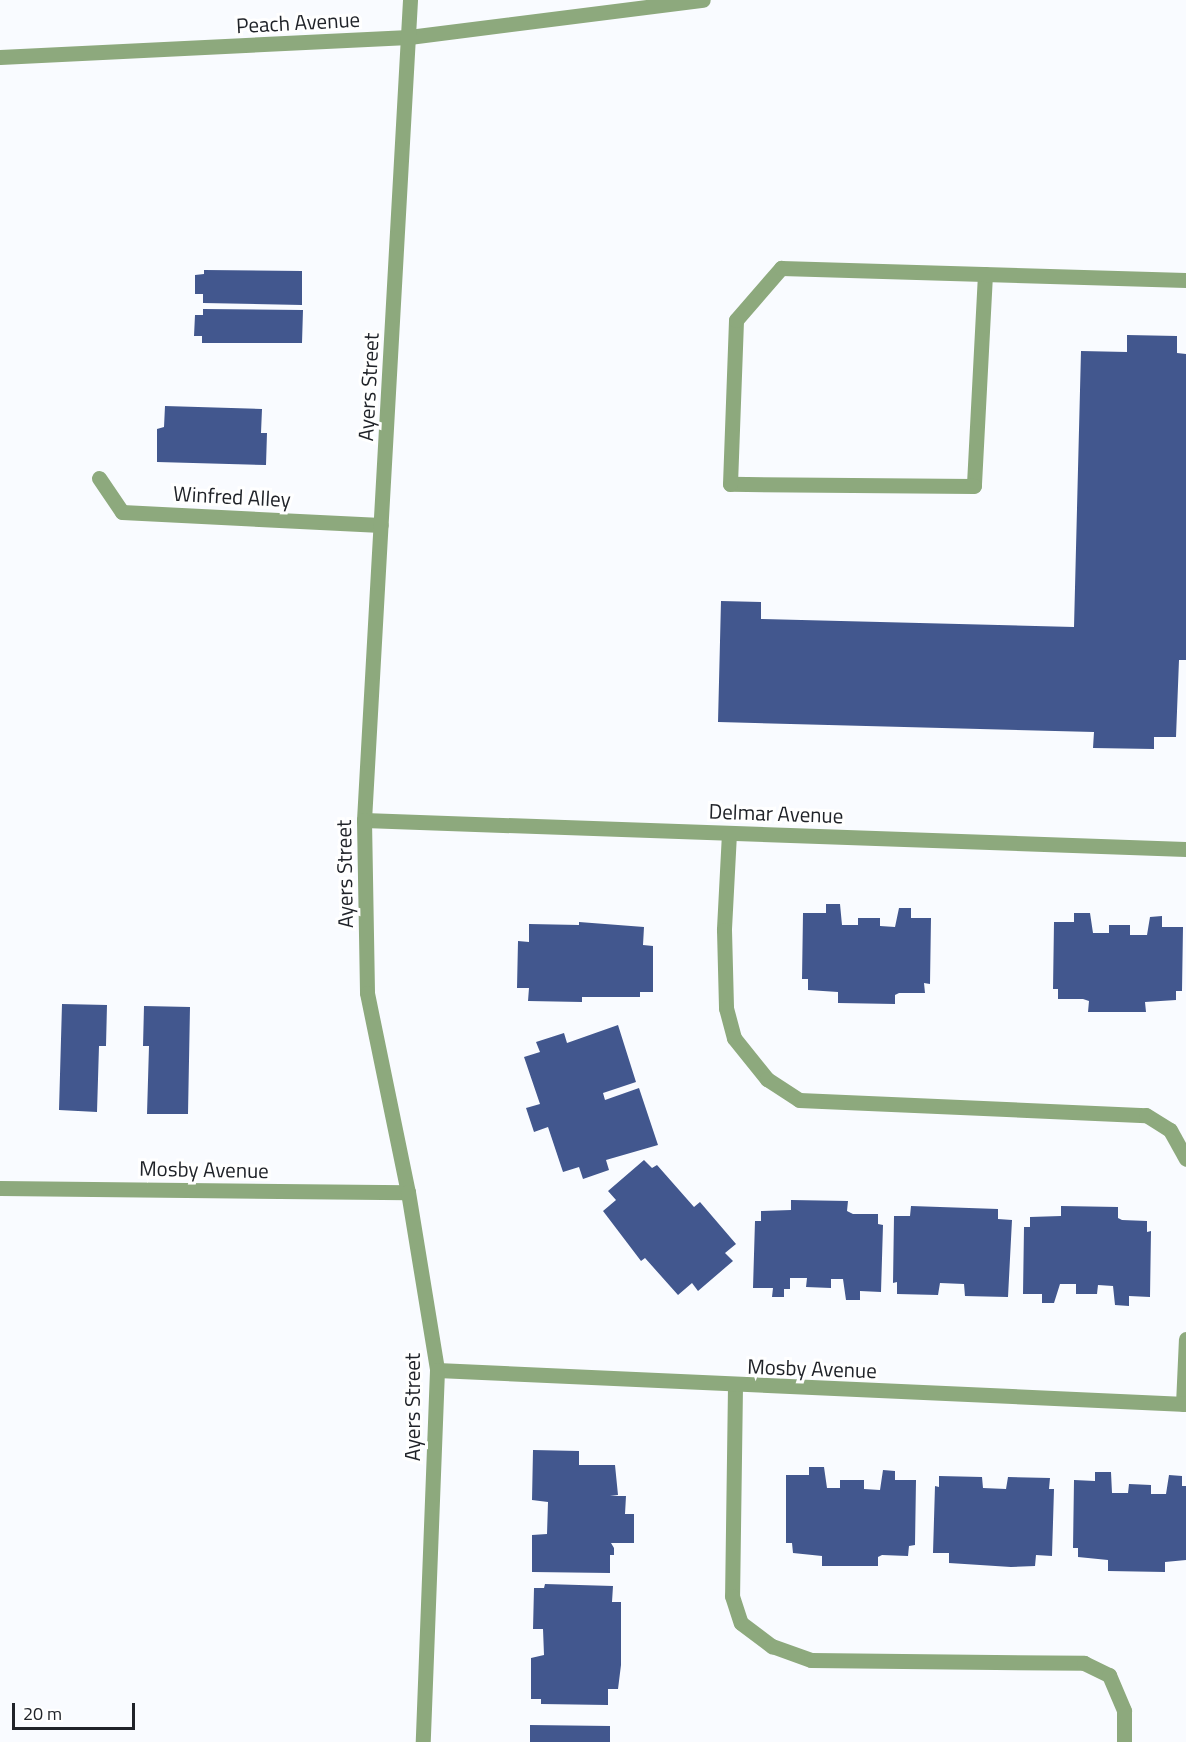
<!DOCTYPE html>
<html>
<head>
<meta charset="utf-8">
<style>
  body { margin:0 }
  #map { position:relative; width:1186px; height:1742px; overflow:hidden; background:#f9fbff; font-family:"Titillium Web",sans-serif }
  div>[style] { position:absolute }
  .building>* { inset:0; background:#42578e }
  .service>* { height:15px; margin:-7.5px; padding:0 7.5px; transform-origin:7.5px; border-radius:7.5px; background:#8da97d }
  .minor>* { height:15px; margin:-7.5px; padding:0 7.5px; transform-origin:7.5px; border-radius:7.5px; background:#8da97d }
  .tertiary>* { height:15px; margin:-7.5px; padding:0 7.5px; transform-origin:7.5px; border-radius:7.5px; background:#8da97d }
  span { translate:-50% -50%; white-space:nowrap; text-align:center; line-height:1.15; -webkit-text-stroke:6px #fff; paint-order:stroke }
  .street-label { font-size:21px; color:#202329 }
  .scale { position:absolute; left:12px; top:1703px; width:123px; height:27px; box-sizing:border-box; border:3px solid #202329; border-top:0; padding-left:8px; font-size:18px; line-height:21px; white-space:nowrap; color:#202329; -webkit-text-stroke:4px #fff; paint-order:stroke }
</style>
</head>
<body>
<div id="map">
  <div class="building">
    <div style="clip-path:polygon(204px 270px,302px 271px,302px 305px,203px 303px,203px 294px,195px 294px,195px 275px,204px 274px)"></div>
    <div style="clip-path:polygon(203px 309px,303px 310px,302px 343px,202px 343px,202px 336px,194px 336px,195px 315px,203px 315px)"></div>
    <div style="clip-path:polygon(1127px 335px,1177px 336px,1177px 353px,1186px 354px,1186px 660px,1179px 660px,1176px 737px,1154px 737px,1154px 749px,1093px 748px,1094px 732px,718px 722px,721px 601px,761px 602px,761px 619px,1074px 627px,1081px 351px,1127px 352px)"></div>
    <div style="clip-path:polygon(165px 406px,262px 409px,261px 433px,267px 433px,266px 465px,157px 462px,157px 429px,164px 427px)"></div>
    <div style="clip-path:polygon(826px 904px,840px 904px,842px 925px,858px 925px,858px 918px,880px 918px,880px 926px,895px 927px,899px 908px,911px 908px,911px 918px,931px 918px,930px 984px,924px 983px,925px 993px,899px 993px,895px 995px,895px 1004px,838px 1003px,838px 992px,808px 990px,808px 979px,802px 979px,803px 913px,826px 913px)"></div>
    <div style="clip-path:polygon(1074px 913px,1090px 913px,1093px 933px,1109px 933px,1109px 925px,1130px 925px,1130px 935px,1147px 935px,1150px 917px,1162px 916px,1162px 927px,1183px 927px,1182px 991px,1176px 991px,1176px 1000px,1145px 1002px,1146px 1012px,1088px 1012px,1089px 1001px,1083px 999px,1058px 999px,1058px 989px,1053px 989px,1054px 922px,1074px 922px)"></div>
    <div style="clip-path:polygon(579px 922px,644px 927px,643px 945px,653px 946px,653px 992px,640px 992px,640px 997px,582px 997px,582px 1002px,528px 1001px,529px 988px,517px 988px,518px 941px,529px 942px,529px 924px,579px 925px)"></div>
    <div style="clip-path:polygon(62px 1004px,107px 1005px,106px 1046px,99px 1046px,97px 1112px,59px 1110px)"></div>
    <div style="clip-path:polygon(144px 1006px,190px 1007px,188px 1114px,147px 1114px,149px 1046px,143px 1046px)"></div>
    <div style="clip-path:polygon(618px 1025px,636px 1082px,603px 1093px,605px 1100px,639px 1088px,658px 1145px,606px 1160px,609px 1170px,583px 1179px,579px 1167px,563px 1172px,548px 1127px,534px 1132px,526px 1108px,540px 1104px,524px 1057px,540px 1052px,536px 1042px,564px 1033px,567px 1043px)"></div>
    <div style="clip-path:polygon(644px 1160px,652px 1168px,657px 1165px,694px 1207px,700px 1202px,736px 1244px,725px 1253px,733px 1261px,698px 1291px,692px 1283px,678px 1295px,645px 1258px,641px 1261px,603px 1211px,616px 1200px,608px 1191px)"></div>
    <div style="clip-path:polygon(791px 1200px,848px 1201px,847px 1211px,853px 1214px,878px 1214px,878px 1224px,883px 1225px,881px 1292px,860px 1291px,860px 1300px,846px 1300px,843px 1279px,831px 1279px,831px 1288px,806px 1287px,807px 1278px,790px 1278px,790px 1289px,784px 1289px,784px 1297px,772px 1297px,773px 1288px,753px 1288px,755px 1221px,761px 1221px,761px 1211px,791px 1210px)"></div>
    <div style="clip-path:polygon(911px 1206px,998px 1209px,998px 1219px,1012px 1220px,1008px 1297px,965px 1296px,964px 1284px,940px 1283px,938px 1295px,897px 1294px,897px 1282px,893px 1283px,894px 1216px,910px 1216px)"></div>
    <div style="clip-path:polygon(1061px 1206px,1118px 1207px,1118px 1218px,1122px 1220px,1147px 1221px,1147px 1232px,1151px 1231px,1150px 1297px,1129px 1296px,1129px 1306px,1115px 1305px,1113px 1286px,1098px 1285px,1097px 1294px,1076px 1294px,1076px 1284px,1060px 1284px,1054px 1303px,1042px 1303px,1042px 1294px,1023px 1294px,1024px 1227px,1030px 1227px,1030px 1217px,1061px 1216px)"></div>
    <div style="clip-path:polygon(533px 1450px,579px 1451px,579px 1465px,615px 1465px,618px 1495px,610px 1496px,626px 1496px,625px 1514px,634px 1514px,634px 1543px,611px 1543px,614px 1548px,614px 1555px,610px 1555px,610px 1573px,532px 1572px,532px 1535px,547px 1534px,548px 1502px,532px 1500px)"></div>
    <div style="clip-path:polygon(809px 1467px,824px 1467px,827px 1488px,840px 1488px,840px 1480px,864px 1480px,864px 1489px,880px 1490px,883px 1470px,895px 1471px,895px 1480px,916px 1480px,915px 1545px,909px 1546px,908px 1556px,882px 1555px,878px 1557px,878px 1566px,822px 1566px,822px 1556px,793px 1553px,792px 1543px,786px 1543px,786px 1475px,809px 1475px)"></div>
    <div style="clip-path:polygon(1095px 1472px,1111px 1472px,1112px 1493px,1128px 1493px,1129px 1484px,1151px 1485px,1151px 1494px,1166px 1494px,1169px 1475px,1182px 1476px,1182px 1486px,1186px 1486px,1186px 1560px,1165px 1562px,1165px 1572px,1108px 1571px,1108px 1560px,1078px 1557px,1078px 1548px,1073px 1548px,1074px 1480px,1095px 1481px)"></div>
    <div style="clip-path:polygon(939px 1476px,982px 1477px,983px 1488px,1006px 1489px,1008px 1477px,1050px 1478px,1049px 1489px,1054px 1489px,1052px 1556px,1036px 1555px,1035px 1566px,1011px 1567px,949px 1563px,949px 1553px,933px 1553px,935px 1486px,939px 1487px)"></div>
    <div style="clip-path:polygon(545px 1584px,613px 1586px,612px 1602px,621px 1602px,621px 1665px,618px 1689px,608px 1689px,608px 1705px,541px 1704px,541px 1699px,531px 1699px,531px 1658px,544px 1655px,543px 1629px,533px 1629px,534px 1588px,544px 1588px)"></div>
    <div style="clip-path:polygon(530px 1725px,610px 1726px,610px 1742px,530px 1742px)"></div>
  </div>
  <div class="service">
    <div style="left:985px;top:274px;width:212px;rotate:93deg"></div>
    <div style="left:974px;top:486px;width:244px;rotate:-179.5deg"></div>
    <div style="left:730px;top:484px;width:164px;rotate:-87.9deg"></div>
    <div style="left:736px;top:320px;width:69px;rotate:-49.1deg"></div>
    <div style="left:781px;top:268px;width:405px;rotate:1.7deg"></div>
    <div style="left:729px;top:833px;width:97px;rotate:93deg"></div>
    <div style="left:724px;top:930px;width:78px;rotate:88.5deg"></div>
    <div style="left:726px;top:1008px;width:31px;rotate:75deg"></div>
    <div style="left:734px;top:1038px;width:53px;rotate:51.2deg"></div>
    <div style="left:767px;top:1079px;width:38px;rotate:33deg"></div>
    <div style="left:799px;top:1100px;width:347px;rotate:2.5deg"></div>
    <div style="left:1146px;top:1115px;width:28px;rotate:32deg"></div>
    <div style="left:1170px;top:1130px;width:33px;rotate:61deg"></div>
    <div style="left:735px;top:1386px;width:210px;rotate:90.8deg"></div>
    <div style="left:732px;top:1596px;width:28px;rotate:72deg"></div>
    <div style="left:741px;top:1623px;width:39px;rotate:37deg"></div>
    <div style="left:772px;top:1646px;width:41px;rotate:19.7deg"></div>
    <div style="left:811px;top:1660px;width:273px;rotate:0.6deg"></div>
    <div style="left:1084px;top:1663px;width:28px;rotate:26deg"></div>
    <div style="left:1109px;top:1675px;width:39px;rotate:67deg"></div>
    <div style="left:1124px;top:1711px;width:31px;rotate:90deg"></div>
    <div style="left:1183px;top:1404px;width:65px;rotate:-87.4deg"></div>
  </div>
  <div class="minor">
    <div style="left:0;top:57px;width:409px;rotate:-2.8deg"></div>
    <div style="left:409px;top:37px;width:296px;rotate:-7.2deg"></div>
    <div style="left:99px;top:478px;width:41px;rotate:55.9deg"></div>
    <div style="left:122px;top:512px;width:259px;rotate:2.9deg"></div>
    <div style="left:364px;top:820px;width:823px;rotate:2.02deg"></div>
    <div style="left:0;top:1188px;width:408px;rotate:0.6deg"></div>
    <div style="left:437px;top:1370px;width:750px;rotate:2.6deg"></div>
  </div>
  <div class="tertiary">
    <div style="left:410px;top:0;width:821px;rotate:93.21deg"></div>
    <div style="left:364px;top:820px;width:173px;rotate:89deg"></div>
    <div style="left:367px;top:993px;width:203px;rotate:78.4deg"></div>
    <div style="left:408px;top:1192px;width:180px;rotate:80.7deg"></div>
    <div style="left:437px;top:1370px;width:372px;rotate:92.2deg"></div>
  </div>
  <div class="street-label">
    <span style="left:298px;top:22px;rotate:-3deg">Peach Avenue</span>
    <span style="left:368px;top:387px;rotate:-87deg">Ayers Street</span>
    <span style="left:232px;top:496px;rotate:3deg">Winfred Alley</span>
    <span style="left:776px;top:813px;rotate:2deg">Delmar Avenue</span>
    <span style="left:344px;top:874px;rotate:-91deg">Ayers Street</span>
    <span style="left:204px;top:1169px;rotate:1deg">Mosby Avenue</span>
    <span style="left:812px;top:1368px;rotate:2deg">Mosby Avenue</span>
    <span style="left:412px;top:1407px;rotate:-90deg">Ayers Street</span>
  </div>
  <div class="scale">20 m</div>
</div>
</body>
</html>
